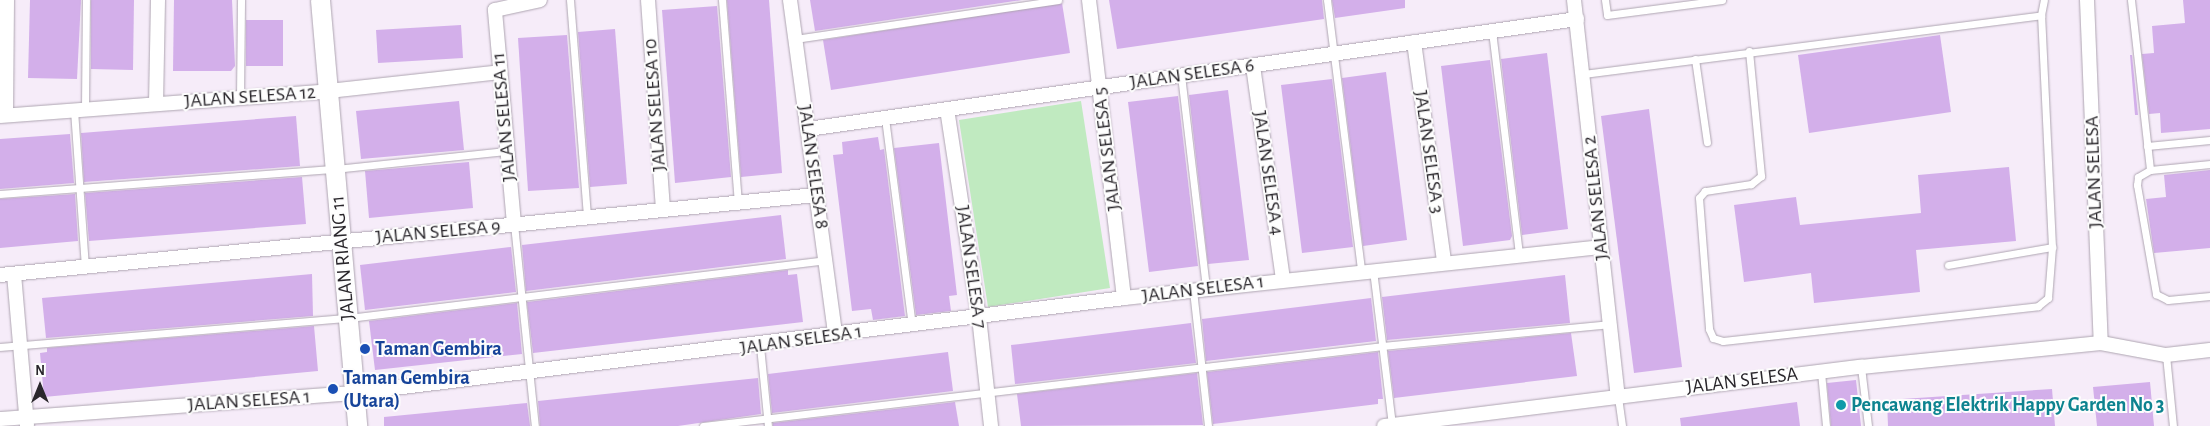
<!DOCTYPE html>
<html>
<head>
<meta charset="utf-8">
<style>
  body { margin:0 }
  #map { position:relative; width:2210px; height:426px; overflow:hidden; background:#f6ecf9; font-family:"Alegreya Sans",sans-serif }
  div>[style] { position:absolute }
  .green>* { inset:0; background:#c0eac0 }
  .building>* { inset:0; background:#d3afea }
  .roads { filter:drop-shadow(0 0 1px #aea5b1) drop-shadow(0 0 1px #aea5b1) }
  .lane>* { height:7px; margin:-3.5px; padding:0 3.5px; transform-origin:3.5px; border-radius:3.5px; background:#fff }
  .street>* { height:14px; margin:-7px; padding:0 7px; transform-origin:7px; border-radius:7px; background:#fff }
  .secondary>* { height:19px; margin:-9.5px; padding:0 9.5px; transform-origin:9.5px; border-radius:9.5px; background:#fff }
  .dots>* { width:14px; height:14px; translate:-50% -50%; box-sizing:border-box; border:2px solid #fdfdfd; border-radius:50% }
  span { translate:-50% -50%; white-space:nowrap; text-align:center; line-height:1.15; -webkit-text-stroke:4px #fdfdfd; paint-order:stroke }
  .street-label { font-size:20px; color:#29262b }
  .transit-label { font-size:20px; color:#164399; font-weight:700 }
  .left { translate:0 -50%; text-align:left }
  .culture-label { font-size:20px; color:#0d838f; font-weight:700 }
  .north { position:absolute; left:15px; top:361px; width:50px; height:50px; -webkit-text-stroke:4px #fdfdfd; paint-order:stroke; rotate:0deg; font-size:14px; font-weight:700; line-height:20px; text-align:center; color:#29262b }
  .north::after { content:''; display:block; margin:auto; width:18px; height:22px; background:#29262b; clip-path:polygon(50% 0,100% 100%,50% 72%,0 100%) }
</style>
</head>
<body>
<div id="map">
  <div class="green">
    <div style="clip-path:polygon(1081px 101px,1110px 288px,988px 307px,959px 120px)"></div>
  </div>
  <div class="building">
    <div style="clip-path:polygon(30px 0,81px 0,77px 79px,28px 78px)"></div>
    <div style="clip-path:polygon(91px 0,134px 0,133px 70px,91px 69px)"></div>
    <div style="clip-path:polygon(174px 0,232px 0,235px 66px,231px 71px,173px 71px)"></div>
    <div style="clip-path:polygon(727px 0,769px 0,782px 173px,741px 177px)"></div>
    <div style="clip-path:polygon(810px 0,1022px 0,815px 31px)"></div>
    <div style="clip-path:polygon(1109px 0,1322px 0,1324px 19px,1117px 49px)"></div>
    <div style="clip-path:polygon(1332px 0,1405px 0,1405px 8px,1335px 18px)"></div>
    <div style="clip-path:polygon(2183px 0,2210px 0,2210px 129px,2161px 133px,2160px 113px,2149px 114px,2142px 54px,2154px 53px,2152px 26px,2185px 23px)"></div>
    <div style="clip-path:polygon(1062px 3px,1070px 53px,831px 90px,823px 40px)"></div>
    <div style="clip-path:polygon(717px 6px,731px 177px,675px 183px,662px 10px)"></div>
    <div style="clip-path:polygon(246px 20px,283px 20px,283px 66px,246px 66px)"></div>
    <div style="clip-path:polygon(461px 25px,463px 58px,378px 63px,376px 30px)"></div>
    <div style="clip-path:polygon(615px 29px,627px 184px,590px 187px,578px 32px)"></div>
    <div style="clip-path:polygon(567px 35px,579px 188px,528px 191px,518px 38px)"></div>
    <div style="clip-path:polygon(1940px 35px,1951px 112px,1809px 133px,1798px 55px)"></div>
    <div style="clip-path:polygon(1547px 53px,1568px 229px,1522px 235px,1501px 59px)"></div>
    <div style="clip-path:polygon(2130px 55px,2132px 55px,2138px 115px,2135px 115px)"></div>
    <div style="clip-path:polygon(1490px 60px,1512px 236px,1510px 240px,1463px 246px,1441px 66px)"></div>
    <div style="clip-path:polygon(1386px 72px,1407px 240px,1363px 246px,1342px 78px)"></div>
    <div style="clip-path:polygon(1332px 79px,1353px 247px,1302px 253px,1281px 85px)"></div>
    <div style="clip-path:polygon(1228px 90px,1249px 260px,1208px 264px,1189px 95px)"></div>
    <div style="clip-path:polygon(1178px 96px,1198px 266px,1149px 272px,1128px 102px)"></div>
    <div style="clip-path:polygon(459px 101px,464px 150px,361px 159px,356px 111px)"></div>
    <div style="clip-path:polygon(1649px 109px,1682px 367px,1634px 373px,1601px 116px)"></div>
    <div style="clip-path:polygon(296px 116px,300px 166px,84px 182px,81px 133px)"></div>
    <div style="clip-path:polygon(70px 134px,74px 183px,0 189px,0 139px)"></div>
    <div style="clip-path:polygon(878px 137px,880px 150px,884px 149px,905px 316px,873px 320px,871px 309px,852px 311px,833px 155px,843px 154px,842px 142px)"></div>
    <div style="clip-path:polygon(939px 143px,957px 295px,949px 296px,951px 311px,916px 315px,894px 148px)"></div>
    <div style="clip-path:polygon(469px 162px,473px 208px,369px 218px,365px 171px)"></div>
    <div style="clip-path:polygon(2009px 167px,2016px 241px,1916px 250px,1920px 292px,1814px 303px,1811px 273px,1744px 282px,1734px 205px,1796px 197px,1800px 225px,1921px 213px,1918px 175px)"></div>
    <div style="clip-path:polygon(2210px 170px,2210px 248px,2154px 253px,2146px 199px,2166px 197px,2164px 175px)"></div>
    <div style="clip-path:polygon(302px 177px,306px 224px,89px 241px,85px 193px)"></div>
    <div style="clip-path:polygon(75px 194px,78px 241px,0 248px,0 199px)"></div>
    <div style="clip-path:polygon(781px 215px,786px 259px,526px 291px,522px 245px)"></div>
    <div style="clip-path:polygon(511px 247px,516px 292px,365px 310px,360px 265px)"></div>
    <div style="clip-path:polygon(788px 270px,788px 275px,797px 274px,803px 322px,533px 353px,527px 302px)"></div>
    <div style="clip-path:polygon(312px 274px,313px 316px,46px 338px,42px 298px)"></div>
    <div style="clip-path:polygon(1565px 275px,1570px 323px,1387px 340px,1382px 297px)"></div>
    <div style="clip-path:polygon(1371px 298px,1376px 341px,1206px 361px,1202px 319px)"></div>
    <div style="clip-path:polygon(517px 303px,522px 354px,375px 370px,369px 321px)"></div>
    <div style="clip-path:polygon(1191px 323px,1196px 363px,1015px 384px,1011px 345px)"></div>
    <div style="clip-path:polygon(314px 326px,318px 371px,44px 397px,40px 353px,47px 352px,47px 348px)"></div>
    <div style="clip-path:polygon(1571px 333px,1577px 376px,1394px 398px,1388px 351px)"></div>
    <div style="clip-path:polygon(948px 352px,953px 391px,772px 413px,768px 374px)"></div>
    <div style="clip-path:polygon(1378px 352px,1383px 399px,1378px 399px,1378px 404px,1213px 424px,1207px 372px)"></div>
    <div style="clip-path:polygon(1197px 373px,1203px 425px,1021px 426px,1017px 394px)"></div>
    <div style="clip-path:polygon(758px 378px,761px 414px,678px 426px,540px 426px,538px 401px)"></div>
    <div style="clip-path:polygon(1856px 380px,1861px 426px,1831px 426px,1827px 383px)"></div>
    <div style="clip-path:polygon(2150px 382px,2154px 426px,2097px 426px,2093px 387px)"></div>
    <div style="clip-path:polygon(2052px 389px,2055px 426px,1888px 426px,1887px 400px)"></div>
    <div style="clip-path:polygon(955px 402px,959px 426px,773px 426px,773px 423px)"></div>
    <div style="clip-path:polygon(1797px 402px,1800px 426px,1681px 426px,1680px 418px)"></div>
    <div style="clip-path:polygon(527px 403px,530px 426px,384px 426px,384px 417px)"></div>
  </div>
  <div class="roads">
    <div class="lane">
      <div style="left:570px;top:0;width:217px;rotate:85.5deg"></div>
      <div style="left:722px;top:0;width:204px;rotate:85.5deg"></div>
      <div style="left:1327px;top:0;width:273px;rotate:82.8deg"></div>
      <div style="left:1605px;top:0;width:15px;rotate:82deg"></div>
      <div style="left:1607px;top:15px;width:116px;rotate:-7.4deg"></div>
      <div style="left:2131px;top:0;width:171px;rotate:83.6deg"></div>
      <div style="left:1492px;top:31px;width:224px;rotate:83.1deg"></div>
      <div style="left:795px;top:39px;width:266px;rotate:-8.4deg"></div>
      <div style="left:1749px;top:51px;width:126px;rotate:84.5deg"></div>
      <div style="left:1761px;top:176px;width:13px;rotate:141deg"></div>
      <div style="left:1751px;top:184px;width:47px;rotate:171.3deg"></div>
      <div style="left:1705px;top:191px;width:9px;rotate:131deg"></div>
      <div style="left:1699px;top:198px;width:131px;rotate:85.6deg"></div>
      <div style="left:1709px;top:329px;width:10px;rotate:66deg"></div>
      <div style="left:1713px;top:338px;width:10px;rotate:17deg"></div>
      <div style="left:1723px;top:341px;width:317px;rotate:-6.3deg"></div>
      <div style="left:2038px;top:306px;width:13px;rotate:-39deg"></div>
      <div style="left:2048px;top:298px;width:51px;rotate:-85.5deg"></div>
      <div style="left:2052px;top:247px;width:232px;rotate:-92.7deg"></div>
      <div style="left:2041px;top:15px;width:15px;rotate:-79deg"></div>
      <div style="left:1695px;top:59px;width:84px;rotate:81.8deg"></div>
      <div style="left:1583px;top:74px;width:462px;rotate:-7.3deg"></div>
      <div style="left:1181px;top:75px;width:215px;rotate:83.3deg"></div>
      <div style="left:240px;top:98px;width:98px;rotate:-89.4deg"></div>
      <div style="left:85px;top:109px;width:109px;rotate:-89.5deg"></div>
      <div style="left:74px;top:110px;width:156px;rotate:86deg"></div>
      <div style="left:885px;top:118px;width:209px;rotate:82.6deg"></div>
      <div style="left:2147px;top:146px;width:63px;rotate:-5.4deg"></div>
      <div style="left:2210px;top:164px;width:60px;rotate:174.3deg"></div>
      <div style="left:2150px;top:170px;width:14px;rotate:150deg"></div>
      <div style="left:2138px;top:177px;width:8px;rotate:97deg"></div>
      <div style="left:2137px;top:185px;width:111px;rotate:80.1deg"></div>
      <div style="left:2156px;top:294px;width:13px;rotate:27deg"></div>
      <div style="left:2168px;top:300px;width:42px;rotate:-5.4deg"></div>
      <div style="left:0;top:194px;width:336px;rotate:-4.3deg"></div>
      <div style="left:335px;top:169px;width:173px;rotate:-6deg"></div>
      <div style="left:514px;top:224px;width:203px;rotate:84.1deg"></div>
      <div style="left:1948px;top:265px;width:106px;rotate:-9.8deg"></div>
      <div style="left:1373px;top:270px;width:156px;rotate:83deg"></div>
      <div style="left:1193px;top:290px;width:137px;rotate:83.7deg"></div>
      <div style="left:760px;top:346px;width:80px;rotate:84.3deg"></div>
      <div style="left:0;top:347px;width:349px;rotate:-4.8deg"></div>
      <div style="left:348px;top:318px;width:481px;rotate:-6.9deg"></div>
      <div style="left:2166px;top:355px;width:71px;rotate:84.4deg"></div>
      <div style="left:1861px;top:367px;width:59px;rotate:83.2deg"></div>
      <div style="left:1821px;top:372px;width:54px;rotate:84.7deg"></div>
      <div style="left:1618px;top:397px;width:29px;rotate:82deg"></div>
      <div style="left:703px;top:426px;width:685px;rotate:-6.71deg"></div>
      <div style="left:1383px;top:346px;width:228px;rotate:-5.5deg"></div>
    </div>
    <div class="street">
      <div style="left:648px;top:0;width:210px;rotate:85.9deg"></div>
      <div style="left:790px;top:0;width:338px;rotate:82.3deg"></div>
      <div style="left:1089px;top:0;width:300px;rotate:83.3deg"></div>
      <div style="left:1574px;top:0;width:398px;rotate:83.7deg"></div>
      <div style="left:2087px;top:0;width:343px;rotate:87.7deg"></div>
      <div style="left:1414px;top:42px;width:222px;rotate:82.2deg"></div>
      <div style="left:1253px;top:66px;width:216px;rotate:82deg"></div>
      <div style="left:156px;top:104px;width:104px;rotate:-88.9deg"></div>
      <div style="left:947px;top:109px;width:210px;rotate:81.3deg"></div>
      <div style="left:979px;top:317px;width:110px;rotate:83.7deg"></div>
      <div style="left:6px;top:115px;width:115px;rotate:-89.5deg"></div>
      <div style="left:0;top:116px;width:330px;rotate:-4.3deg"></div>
      <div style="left:329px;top:91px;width:172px;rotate:-6.3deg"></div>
      <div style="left:808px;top:129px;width:777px;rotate:-8.14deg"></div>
      <div style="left:514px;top:224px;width:215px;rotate:-95.1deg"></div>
      <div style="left:495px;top:10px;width:46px;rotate:-12.5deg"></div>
      <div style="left:14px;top:274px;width:152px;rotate:85.1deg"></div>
      <div style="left:0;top:275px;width:820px;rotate:-5.6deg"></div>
      <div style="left:0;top:419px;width:355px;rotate:-4.2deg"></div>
      <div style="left:354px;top:393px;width:776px;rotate:-7.03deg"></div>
      <div style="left:1124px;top:298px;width:479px;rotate:-6.1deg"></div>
      <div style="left:1384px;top:426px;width:481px;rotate:-7.1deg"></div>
      <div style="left:1861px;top:367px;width:241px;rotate:-5.7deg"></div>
      <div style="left:2101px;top:343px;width:66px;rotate:10.5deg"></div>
      <div style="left:2166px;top:355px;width:44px;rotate:-6.5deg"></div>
    </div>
    <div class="secondary">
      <div style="left:320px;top:0;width:428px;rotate:85deg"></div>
    </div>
  </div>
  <div class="dots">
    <div style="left:365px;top:349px;background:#1a4fb4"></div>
    <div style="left:333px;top:389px;background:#1a4fb4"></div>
    <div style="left:1841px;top:405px;background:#0f9aa8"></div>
  </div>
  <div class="street-label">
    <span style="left:1192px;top:74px;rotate:-8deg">JALAN SELESA 6</span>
    <span style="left:250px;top:97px;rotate:-4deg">JALAN SELESA 12</span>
    <span style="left:655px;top:105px;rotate:-94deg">JALAN SELESA 10</span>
    <span style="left:504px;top:117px;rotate:-95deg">JALAN SELESA 11</span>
    <span style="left:1107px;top:149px;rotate:-97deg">JALAN SELESA 5</span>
    <span style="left:1429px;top:152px;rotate:82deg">JALAN SELESA 3</span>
    <span style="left:813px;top:167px;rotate:82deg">JALAN SELESA 8</span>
    <span style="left:2094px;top:172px;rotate:-92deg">JALAN SELESA</span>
    <span style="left:1268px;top:173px;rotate:82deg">JALAN SELESA 4</span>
    <span style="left:1596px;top:198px;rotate:-96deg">JALAN SELESA 2</span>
    <span style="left:438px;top:232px;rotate:-5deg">JALAN SELESA 9</span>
    <span style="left:343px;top:258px;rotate:-95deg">JALAN RIANG 11</span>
    <span style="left:971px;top:267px;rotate:82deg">JALAN SELESA 7</span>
    <span style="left:1203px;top:289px;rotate:-7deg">JALAN SELESA 1</span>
    <span style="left:801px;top:340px;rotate:-8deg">JALAN SELESA 1</span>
    <span style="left:1742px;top:381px;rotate:-7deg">JALAN SELESA</span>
    <span style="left:249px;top:401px;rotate:-4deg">JALAN SELESA 1</span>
  </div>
  <div class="transit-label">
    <span class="left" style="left:375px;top:349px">Taman Gembira</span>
    <span class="left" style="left:343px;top:390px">Taman Gembira<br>(Utara)</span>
  </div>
  <div class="culture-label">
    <span class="left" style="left:1851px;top:405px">Pencawang Elektrik Happy Garden No 3</span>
  </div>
  <div class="north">N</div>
</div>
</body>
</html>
